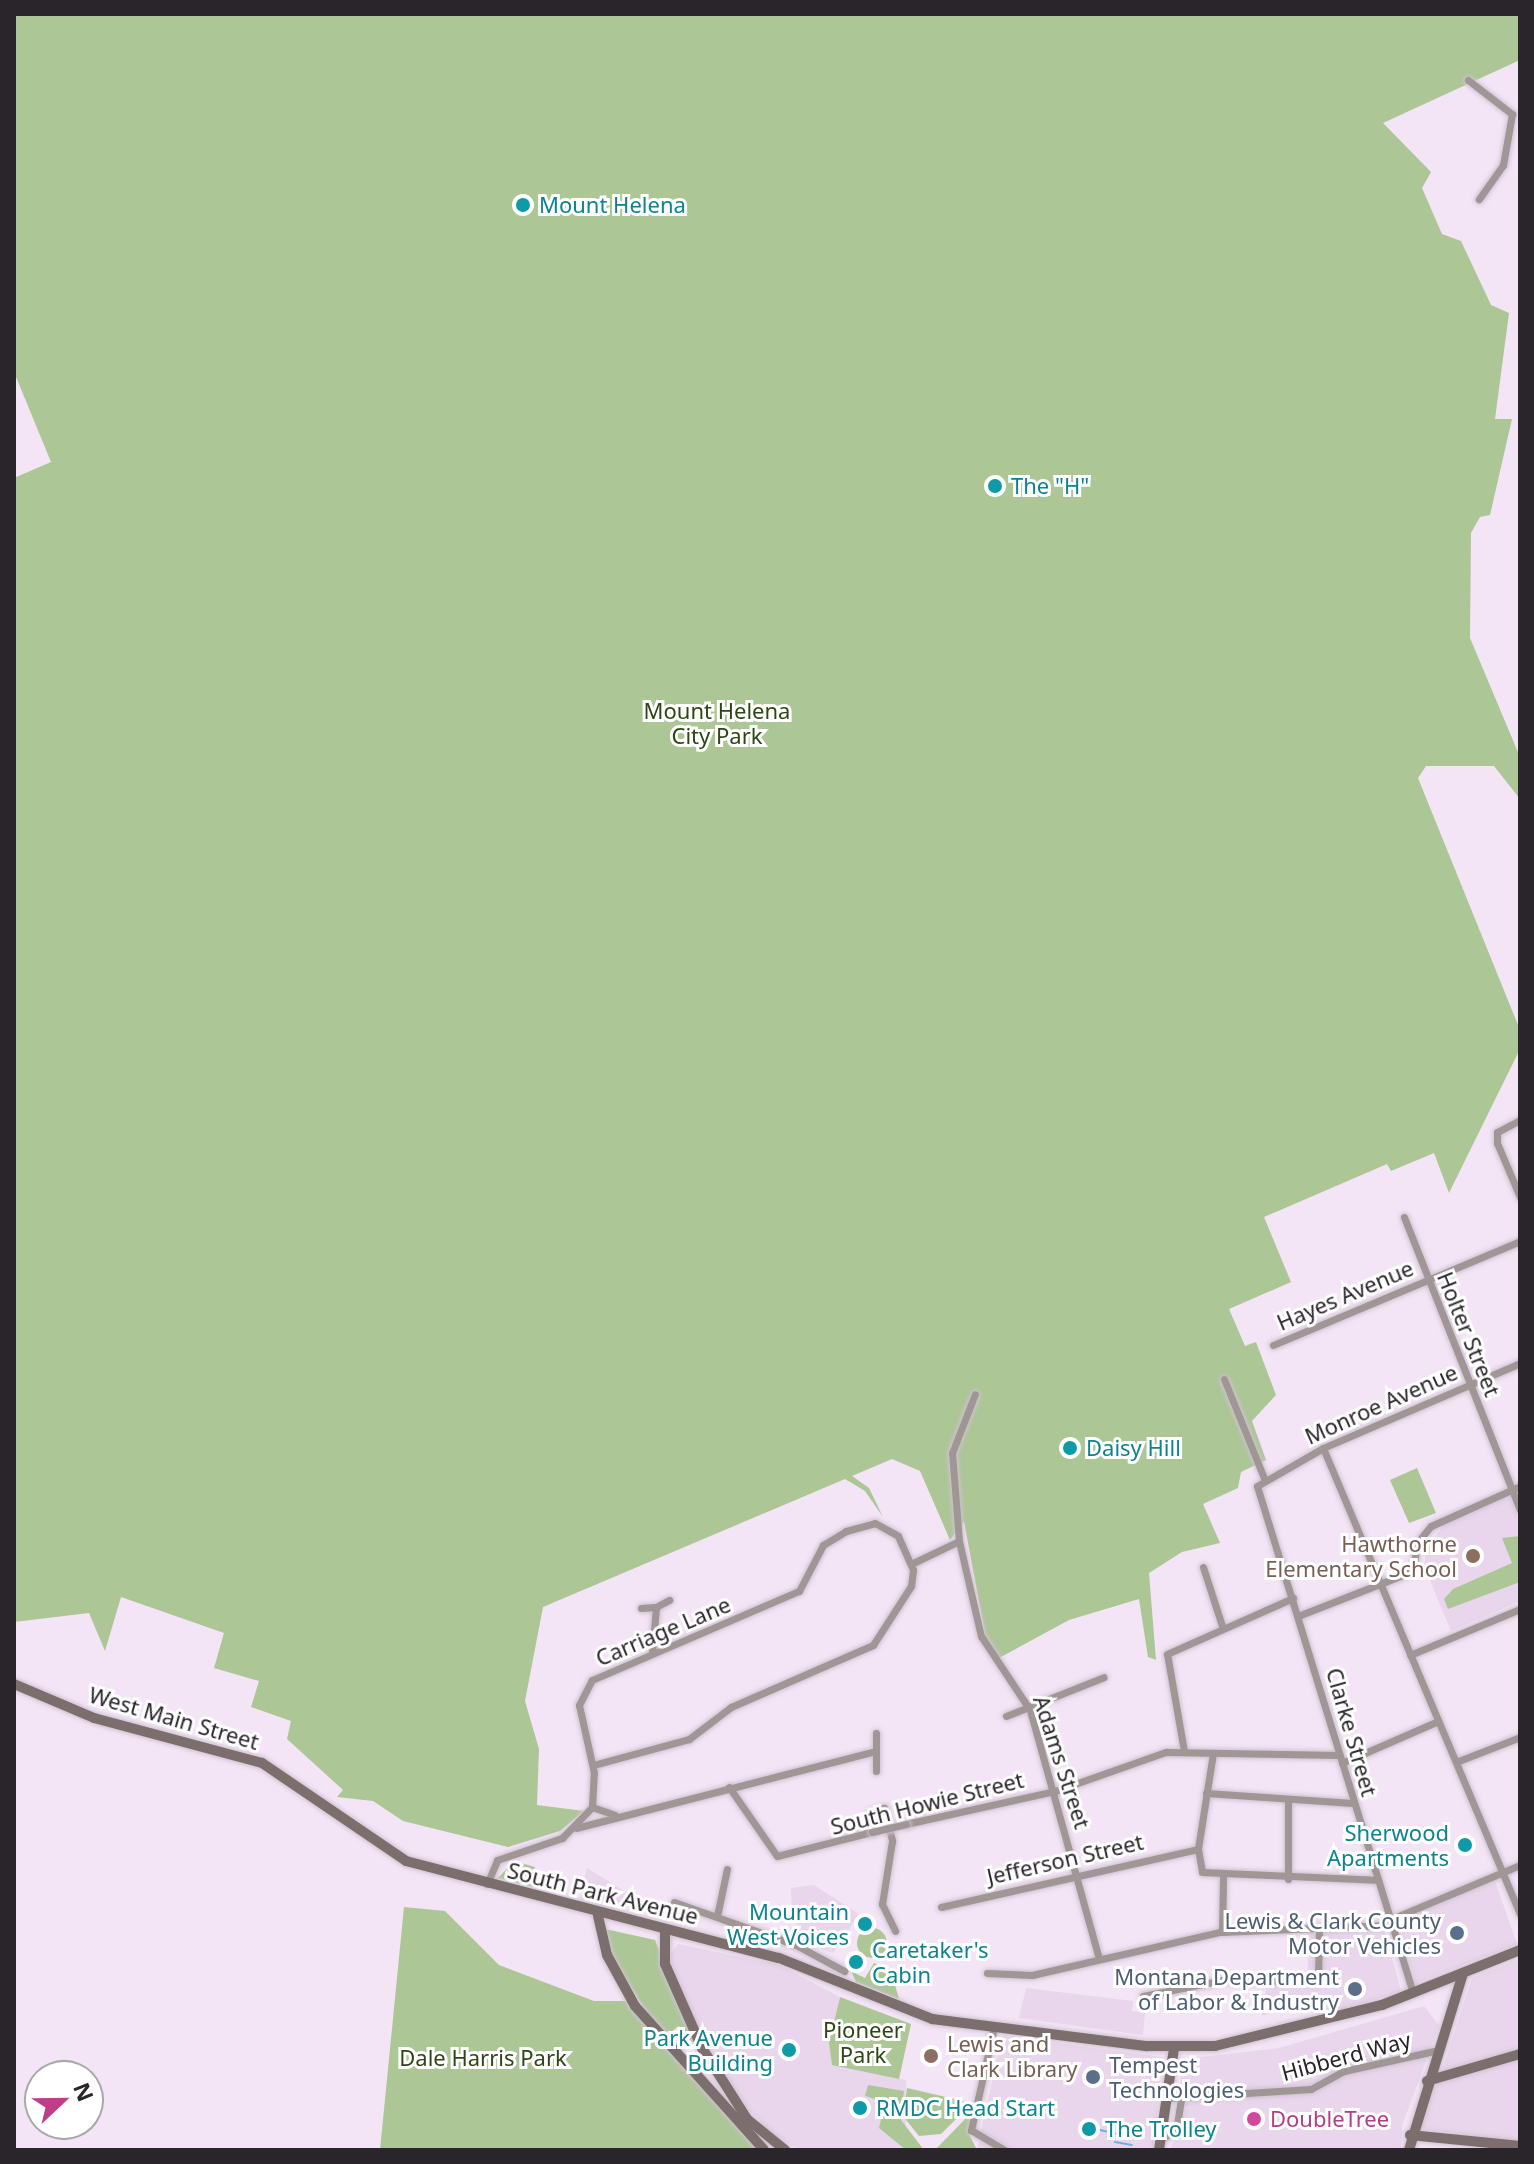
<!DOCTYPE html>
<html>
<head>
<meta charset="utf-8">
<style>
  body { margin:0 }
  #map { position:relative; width:1534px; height:2164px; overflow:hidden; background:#f3e5f5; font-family:"Noto Sans",sans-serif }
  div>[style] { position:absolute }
  .built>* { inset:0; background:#e9d6ec }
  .green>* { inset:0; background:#acc696 }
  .round { border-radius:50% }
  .stream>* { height:2px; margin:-1px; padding:0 1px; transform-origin:1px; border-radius:1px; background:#6bb2e2 }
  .roads { filter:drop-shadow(0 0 2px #cfc2d1) drop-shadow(0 0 2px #cfc2d1) }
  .street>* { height:7px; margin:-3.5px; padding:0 3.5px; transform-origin:3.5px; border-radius:3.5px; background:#9f9695 }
  .secondary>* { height:10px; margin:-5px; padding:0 5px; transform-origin:5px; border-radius:5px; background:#7b6e6d }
  .bridges { filter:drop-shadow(0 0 2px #cfc2d1) drop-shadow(0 0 2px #cfc2d1) }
  .street-bridge>* { height:7px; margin:-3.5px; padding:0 3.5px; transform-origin:3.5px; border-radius:3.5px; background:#9f9695 }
  .dots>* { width:22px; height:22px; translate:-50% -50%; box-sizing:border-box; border:4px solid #fff; border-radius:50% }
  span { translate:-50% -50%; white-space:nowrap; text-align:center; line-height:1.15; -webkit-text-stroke:6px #fff; paint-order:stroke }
  .culture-label { font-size:22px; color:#0d838f }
  .left { translate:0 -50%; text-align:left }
  .right { translate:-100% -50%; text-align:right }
  .park-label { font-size:22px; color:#2e4515 }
  .street-label { font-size:22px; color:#2a252b }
  .education-label { font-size:22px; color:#785e54 }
  .service-label { font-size:22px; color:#4e5e75 }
  .hotel-label { font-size:22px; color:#b23c85 }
  .frame { position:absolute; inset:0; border:16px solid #2a252b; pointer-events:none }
  .north { position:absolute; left:24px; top:2060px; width:80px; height:80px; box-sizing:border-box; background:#fff; border:2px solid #aaa8aa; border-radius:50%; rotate:68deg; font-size:22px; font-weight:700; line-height:32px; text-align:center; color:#2a252b }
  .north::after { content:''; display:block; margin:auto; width:28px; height:36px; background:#bf3e87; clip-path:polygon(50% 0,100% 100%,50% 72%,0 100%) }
</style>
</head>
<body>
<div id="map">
  <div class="built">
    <div style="clip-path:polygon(1509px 1495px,1520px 1522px,1520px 1601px,1451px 1631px,1424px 1566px,1427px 1546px,1446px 1523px)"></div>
    <div style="clip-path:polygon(587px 1868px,626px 1892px,624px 1913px,579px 1902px)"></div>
    <div style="clip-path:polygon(1494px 1878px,1517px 1944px,1416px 1983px,1398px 1919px)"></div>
    <div style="clip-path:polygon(814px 1885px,859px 1914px,833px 1953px,794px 1940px,799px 1925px,792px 1921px,791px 1888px)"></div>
    <div style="clip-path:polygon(1384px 1929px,1401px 1991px,1328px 2014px,1323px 1994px,1262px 2016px,1266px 1988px,1308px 1976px,1307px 1932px)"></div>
    <div style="clip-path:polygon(678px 1944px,779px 1965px,840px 1997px,829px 2043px,832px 2065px,906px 2080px,906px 2150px,800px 2150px,774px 2135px,739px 2100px,697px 2030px,667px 1959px)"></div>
    <div style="clip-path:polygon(1520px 1959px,1520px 2049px,1442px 2071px,1472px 1978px)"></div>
    <div style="clip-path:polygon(1026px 1988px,1133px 2001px,1132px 2011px,1145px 2013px,1143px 2035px,1019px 2018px)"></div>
    <div style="clip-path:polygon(1424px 2006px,1439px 2025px,1402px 2126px,1401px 2150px,1170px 2150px,1187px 2108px,1179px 2091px,1184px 2059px,1279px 2048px)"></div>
    <div style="clip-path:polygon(1002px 2036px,1162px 2057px,1153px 2150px,977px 2150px)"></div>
    <div style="clip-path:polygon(1520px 2060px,1520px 2142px,1417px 2128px,1430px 2085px)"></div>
  </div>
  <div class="green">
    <div style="clip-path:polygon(14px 14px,1520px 14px,1520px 60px,1383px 123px,1431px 172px,1422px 188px,1442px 234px,1461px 241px,1491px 305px,1509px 313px,1495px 419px,1512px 419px,1490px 515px,1480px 517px,1471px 533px,1470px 638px,1520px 757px,1520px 799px,1494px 766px,1426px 766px,1418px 778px,1520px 1030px,1518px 1053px,1449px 1193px,1434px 1153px,1391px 1171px,1387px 1164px,1264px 1217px,1291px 1282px,1229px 1309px,1245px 1346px,1256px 1342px,1276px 1395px,1252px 1421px,1266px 1460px,1241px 1472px,1238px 1488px,1203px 1504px,1220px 1543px,1182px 1552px,1149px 1573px,1156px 1660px,1148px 1657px,1139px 1599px,1069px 1620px,999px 1658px,986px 1639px,964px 1522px,950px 1540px,920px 1471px,892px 1459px,852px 1476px,869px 1488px,883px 1517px,865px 1491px,845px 1479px,543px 1607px,525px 1701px,539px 1749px,537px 1805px,584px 1811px,560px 1831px,508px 1847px,403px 1821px,373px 1801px,337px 1797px,343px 1790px,287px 1739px,291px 1721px,251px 1707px,259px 1681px,214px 1668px,224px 1633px,121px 1597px,105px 1651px,89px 1613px,14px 1622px,14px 478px,51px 462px,14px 372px)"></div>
    <div style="clip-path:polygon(1417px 1468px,1436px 1513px,1409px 1523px,1390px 1480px)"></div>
    <div style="clip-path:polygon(1520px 1536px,1520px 1582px,1448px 1609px,1444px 1599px,1453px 1589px,1512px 1563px,1502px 1538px)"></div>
    <div style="clip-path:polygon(514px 1861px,535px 1867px,530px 1882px,544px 1890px,498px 1878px)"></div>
    <div style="clip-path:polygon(404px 1907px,445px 1911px,499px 1965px,594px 2001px,628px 2001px,759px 2150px,380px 2150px)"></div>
    <div class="round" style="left:857px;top:1928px;width:30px;height:30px"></div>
    <div style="clip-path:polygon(605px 1929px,655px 1940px,699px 2050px,679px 2026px,663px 2038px,610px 1954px)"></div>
    <div style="clip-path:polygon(874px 1963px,891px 1971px,899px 1999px,856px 1982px,851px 1971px,865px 1978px)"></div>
    <div style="clip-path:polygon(840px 1997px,911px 2024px,899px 2079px,832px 2065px,829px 2043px)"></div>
    <div style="clip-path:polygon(868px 2085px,904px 2091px,901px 2120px,924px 2150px,906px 2150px,879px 2128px,885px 2102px,865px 2096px)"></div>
    <div style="clip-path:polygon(907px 2088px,963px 2101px,970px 2105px,941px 2134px,919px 2136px,903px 2116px)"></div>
    <div style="clip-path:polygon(973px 2111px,969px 2134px,977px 2150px,935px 2150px)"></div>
  </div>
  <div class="stream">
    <div style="left:1017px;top:2107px;width:28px;rotate:19deg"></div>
    <div style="left:991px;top:2109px;width:10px;rotate:17deg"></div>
    <div style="left:1100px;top:2130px;width:18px;rotate:13deg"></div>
    <div style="left:1115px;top:2142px;width:17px;rotate:10deg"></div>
  </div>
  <div class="roads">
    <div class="street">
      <div style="left:1468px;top:80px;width:56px;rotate:37.7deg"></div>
      <div style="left:1512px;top:114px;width:52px;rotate:100deg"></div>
      <div style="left:1503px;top:165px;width:42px;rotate:125.2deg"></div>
      <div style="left:1520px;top:1120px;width:26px;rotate:152deg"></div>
      <div style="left:1497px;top:1132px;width:11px;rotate:90deg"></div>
      <div style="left:1497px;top:1143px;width:59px;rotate:66.9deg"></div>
      <div style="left:1404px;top:1217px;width:315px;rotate:68.4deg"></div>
      <div style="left:1273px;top:1345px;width:268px;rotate:-22.8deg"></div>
      <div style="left:1224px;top:1379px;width:107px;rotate:68deg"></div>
      <div style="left:1323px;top:1448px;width:506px;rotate:67.08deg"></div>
      <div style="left:959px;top:1541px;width:98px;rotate:77deg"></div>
      <div style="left:981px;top:1636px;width:89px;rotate:56.5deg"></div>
      <div style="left:1030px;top:1710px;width:257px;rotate:74.5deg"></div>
      <div style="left:911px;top:1564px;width:53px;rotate:-25.6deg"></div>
      <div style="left:959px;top:1541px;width:88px;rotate:-94.5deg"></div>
      <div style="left:952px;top:1453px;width:63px;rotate:-68.7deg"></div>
      <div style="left:1203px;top:1567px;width:62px;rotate:72.1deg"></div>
      <div style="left:641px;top:1608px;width:15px;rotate:-4deg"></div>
      <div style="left:1298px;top:1616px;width:123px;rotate:-21.4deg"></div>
      <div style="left:1413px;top:1571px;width:28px;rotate:-82deg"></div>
      <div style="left:1417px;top:1543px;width:22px;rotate:-51deg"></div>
      <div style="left:1431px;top:1526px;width:98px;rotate:-24.2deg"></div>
      <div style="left:652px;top:1653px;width:46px;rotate:-85deg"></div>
      <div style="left:656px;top:1607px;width:15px;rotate:-28deg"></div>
      <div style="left:1410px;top:1655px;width:119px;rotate:-22.7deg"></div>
      <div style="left:1006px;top:1716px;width:105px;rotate:-21.7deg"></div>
      <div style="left:876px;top:1733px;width:38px;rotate:90deg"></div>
      <div style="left:1184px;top:1751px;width:98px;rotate:-99.9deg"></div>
      <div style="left:1167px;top:1654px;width:138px;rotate:-24deg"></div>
      <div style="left:1213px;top:1753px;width:97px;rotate:98.9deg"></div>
      <div style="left:1198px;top:1849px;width:23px;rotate:80deg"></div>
      <div style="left:1202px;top:1872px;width:173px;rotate:2.6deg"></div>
      <div style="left:1456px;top:1762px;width:69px;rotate:-21.3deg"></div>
      <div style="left:1342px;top:1763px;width:105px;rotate:-23.6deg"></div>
      <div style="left:729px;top:1787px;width:84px;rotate:55.2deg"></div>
      <div style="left:777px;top:1856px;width:98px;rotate:-14.2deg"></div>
      <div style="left:1206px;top:1793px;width:147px;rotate:3.9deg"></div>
      <div style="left:1288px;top:1799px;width:80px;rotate:90deg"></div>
      <div style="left:592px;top:1807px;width:24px;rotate:19deg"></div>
      <div style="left:906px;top:1824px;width:153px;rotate:-12.5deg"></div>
      <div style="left:1055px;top:1791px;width:118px;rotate:-19.4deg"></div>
      <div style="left:1166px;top:1752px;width:173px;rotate:1deg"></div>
      <div style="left:576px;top:1828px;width:306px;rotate:-14.4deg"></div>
      <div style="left:866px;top:1833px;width:20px;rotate:-79deg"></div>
      <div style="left:870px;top:1813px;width:15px;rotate:-20deg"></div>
      <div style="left:884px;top:1808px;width:34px;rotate:76deg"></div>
      <div style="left:892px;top:1841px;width:64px;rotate:99deg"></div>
      <div style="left:882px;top:1904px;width:30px;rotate:64deg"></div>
      <div style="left:487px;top:1884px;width:26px;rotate:-67deg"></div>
      <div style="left:497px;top:1860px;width:69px;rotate:-18.7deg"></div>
      <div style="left:562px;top:1838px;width:43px;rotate:-45.9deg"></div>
      <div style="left:592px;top:1807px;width:34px;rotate:-87deg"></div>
      <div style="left:594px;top:1773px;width:60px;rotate:-102.4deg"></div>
      <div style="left:581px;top:1714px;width:9px;rotate:-103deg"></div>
      <div style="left:579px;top:1705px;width:28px;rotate:-63deg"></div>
      <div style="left:592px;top:1680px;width:225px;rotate:-23.3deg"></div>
      <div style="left:799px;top:1591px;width:52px;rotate:-62.4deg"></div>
      <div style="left:823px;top:1545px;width:27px;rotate:-31deg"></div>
      <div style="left:846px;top:1531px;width:30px;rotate:-15deg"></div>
      <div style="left:875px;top:1523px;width:26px;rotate:29deg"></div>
      <div style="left:898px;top:1536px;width:37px;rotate:66deg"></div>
      <div style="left:913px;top:1570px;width:16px;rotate:97deg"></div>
      <div style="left:911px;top:1586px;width:70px;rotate:122.8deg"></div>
      <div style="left:873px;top:1645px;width:155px;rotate:156.4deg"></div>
      <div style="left:731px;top:1707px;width:53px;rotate:142.7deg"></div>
      <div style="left:689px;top:1739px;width:99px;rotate:164.8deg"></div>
      <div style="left:674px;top:1902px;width:129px;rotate:19.4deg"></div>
      <div style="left:796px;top:1945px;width:55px;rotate:28.4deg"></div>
      <div style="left:941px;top:1907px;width:263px;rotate:-12.7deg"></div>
      <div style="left:717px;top:1916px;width:48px;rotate:-78deg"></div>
      <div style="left:1389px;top:1920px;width:142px;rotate:-22.8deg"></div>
      <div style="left:1222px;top:1932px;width:54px;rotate:-88.9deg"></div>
      <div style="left:987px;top:1973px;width:45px;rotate:2.5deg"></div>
      <div style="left:1032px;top:1975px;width:193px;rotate:-12.9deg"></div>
      <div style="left:1220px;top:1932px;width:170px;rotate:-2.4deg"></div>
      <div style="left:1413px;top:1993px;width:530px;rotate:-107.1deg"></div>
      <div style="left:1257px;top:1486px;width:76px;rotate:-29.9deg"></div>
      <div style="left:1323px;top:1448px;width:215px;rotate:-23.3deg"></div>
      <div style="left:1143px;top:1996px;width:82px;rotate:-11.3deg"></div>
      <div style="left:1223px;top:1980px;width:95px;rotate:0.6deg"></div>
      <div style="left:1318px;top:1981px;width:52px;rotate:-88.9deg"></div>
      <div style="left:994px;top:2027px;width:106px;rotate:102.6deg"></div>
      <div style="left:971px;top:2130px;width:39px;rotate:31deg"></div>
      <div style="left:1167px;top:2098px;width:144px;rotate:-3.6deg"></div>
      <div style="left:1311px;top:2089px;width:38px;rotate:-29deg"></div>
      <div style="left:1344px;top:2071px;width:97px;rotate:-12.5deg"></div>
      <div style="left:1161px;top:2138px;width:17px;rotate:-25deg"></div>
      <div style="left:1176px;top:2131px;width:30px;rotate:-81deg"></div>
    </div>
    <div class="secondary">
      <div style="left:14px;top:1684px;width:87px;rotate:23deg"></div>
      <div style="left:94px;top:1718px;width:174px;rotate:15deg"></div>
      <div style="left:262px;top:1763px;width:174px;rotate:34.2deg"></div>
      <div style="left:406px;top:1861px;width:385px;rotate:14.6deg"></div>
      <div style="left:779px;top:1958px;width:165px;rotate:21.7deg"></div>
      <div style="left:932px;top:2019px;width:217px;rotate:7.2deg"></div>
      <div style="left:1147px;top:2046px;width:68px"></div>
      <div style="left:1215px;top:2046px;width:172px;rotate:-13.8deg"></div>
      <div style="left:1382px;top:2005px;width:149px;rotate:-21.7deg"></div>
      <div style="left:598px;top:1916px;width:40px;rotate:77deg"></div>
      <div style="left:607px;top:1955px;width:58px;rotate:61.2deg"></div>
      <div style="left:635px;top:2006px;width:193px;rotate:48.1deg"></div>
      <div style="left:665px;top:1931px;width:33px;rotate:90deg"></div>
      <div style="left:665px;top:1964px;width:92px;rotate:66.2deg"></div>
      <div style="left:702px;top:2048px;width:84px;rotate:57.6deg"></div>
      <div style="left:747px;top:2119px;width:49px;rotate:39.2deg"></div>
      <div style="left:1427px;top:2081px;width:97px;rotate:-16.2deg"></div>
      <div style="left:1410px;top:2135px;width:111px;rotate:5.7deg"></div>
      <div style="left:1159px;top:2150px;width:103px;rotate:-81.6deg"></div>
      <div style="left:1409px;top:2150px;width:185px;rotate:-73deg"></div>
    </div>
  </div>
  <div class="bridges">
    <div class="street-bridge">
      <div style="left:872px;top:1832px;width:35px;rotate:-13deg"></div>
    </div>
  </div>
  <div class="dots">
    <div style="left:523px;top:205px;background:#0f9aa8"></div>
    <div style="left:995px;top:486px;background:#0f9aa8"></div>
    <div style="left:1070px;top:1448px;background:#0f9aa8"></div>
    <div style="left:1473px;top:1556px;background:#8d6e63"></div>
    <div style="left:1465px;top:1845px;background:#0f9aa8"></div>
    <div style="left:865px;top:1924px;background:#0f9aa8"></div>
    <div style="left:1457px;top:1933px;background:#5c6f8a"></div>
    <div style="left:856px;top:1962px;background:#0f9aa8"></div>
    <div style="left:1355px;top:1989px;background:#5c6f8a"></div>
    <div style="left:789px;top:2050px;background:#0f9aa8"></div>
    <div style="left:931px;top:2056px;background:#8d6e63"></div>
    <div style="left:1093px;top:2077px;background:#5c6f8a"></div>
    <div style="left:860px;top:2108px;background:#0f9aa8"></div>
    <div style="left:1254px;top:2119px;background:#d1479c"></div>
    <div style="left:1089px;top:2129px;background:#0f9aa8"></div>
  </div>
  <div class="culture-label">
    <span class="left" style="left:539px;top:205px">Mount Helena</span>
    <span class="left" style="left:1011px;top:486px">The "H"</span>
    <span class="left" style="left:1086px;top:1448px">Daisy Hill</span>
    <span class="right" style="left:1449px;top:1845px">Sherwood<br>Apartments</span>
    <span class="right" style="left:849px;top:1924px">Mountain<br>West Voices</span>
    <span class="left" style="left:872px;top:1962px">Caretaker's<br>Cabin</span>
    <span class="right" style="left:773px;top:2050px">Park Avenue<br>Building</span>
    <span class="left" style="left:876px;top:2108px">RMDC Head Start</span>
    <span class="left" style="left:1105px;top:2129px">The Trolley</span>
  </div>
  <div class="park-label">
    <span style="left:717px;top:723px">Mount Helena<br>City Park</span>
    <span style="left:863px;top:2042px">Pioneer<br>Park</span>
    <span style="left:483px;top:2058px">Dale Harris Park</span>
  </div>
  <div class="street-label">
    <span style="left:1345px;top:1295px;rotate:-23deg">Hayes Avenue</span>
    <span style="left:1469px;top:1334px;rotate:68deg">Holter Street</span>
    <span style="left:1381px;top:1404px;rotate:-24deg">Monroe Avenue</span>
    <span style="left:663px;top:1631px;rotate:-23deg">Carriage Lane</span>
    <span style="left:174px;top:1718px;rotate:16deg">West Main Street</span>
    <span style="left:1352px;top:1732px;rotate:74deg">Clarke Street</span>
    <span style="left:1062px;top:1762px;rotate:72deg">Adams Street</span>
    <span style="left:927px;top:1803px;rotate:-14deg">South Howie Street</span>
    <span style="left:1065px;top:1859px;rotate:-13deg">Jefferson Street</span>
    <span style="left:603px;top:1893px;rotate:14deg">South Park Avenue</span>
    <span style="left:1346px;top:2056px;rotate:-15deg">Hibberd Way</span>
  </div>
  <div class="education-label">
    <span class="right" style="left:1457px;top:1556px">Hawthorne<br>Elementary School</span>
    <span class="left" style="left:947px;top:2056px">Lewis and<br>Clark Library</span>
  </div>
  <div class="service-label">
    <span class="right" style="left:1441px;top:1933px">Lewis &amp; Clark County<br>Motor Vehicles</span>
    <span class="right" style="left:1339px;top:1989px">Montana Department<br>of Labor &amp; Industry</span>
    <span class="left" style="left:1109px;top:2077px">Tempest<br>Technologies</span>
  </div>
  <div class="hotel-label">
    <span class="left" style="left:1270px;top:2119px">DoubleTree</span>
  </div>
  <div class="frame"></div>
  <div class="north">N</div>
</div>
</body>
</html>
